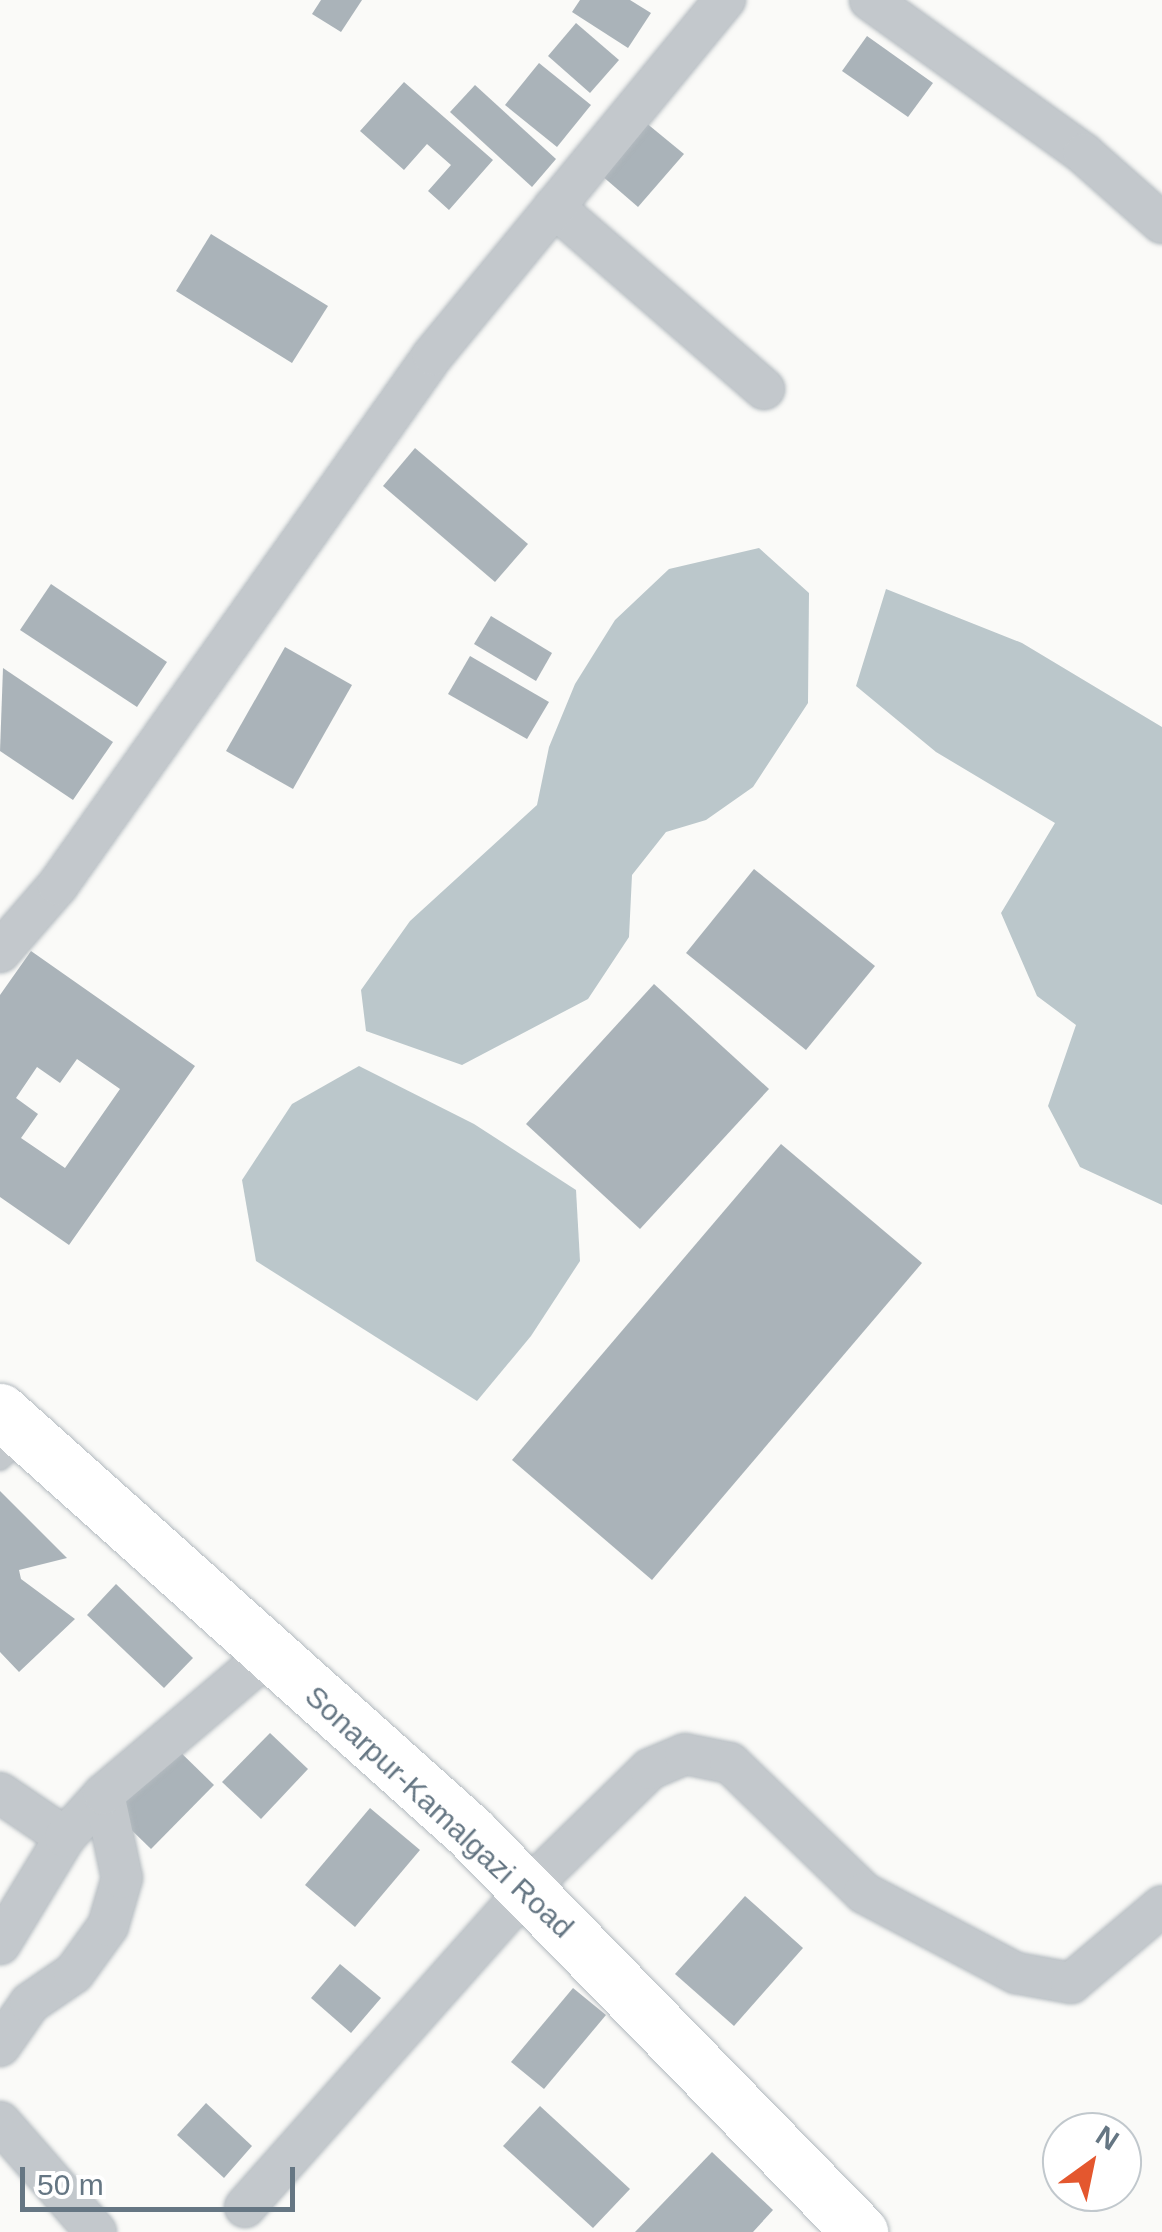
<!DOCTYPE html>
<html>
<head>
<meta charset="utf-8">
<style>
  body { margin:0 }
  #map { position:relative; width:1162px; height:2232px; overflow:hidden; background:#fafaf8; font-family:Helvetica,sans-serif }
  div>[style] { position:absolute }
  .water>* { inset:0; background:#bbc7cb }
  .building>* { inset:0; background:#aab3b9 }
  .roads { filter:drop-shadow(0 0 2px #b3babf) drop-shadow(0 0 2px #b3babf) }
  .lane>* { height:20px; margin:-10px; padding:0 10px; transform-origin:10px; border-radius:10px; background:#c3c8cc }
  .street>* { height:40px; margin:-20px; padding:0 20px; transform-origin:20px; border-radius:20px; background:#c3c8cc }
  .secondary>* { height:55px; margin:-27.5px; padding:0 27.5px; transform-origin:27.5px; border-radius:27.5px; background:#fff }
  span { translate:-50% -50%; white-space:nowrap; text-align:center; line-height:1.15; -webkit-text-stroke:10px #fff; paint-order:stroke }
  .street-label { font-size:30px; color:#657683 }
  .north { position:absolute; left:1042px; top:2112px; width:100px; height:100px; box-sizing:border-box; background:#fff; border:2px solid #c1c8cd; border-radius:50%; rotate:33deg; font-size:28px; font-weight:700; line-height:40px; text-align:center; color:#657683 }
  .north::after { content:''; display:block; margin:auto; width:35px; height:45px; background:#e4572e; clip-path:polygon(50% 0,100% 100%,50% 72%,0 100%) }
  .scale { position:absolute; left:20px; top:2167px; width:275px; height:45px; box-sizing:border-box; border:5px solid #657683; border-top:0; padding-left:12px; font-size:30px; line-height:35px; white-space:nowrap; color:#657683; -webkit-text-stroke:8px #fff; paint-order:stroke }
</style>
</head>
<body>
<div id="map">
  <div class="water">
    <div style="clip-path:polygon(759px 548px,809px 593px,808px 703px,753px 787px,706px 820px,666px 832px,632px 875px,629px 937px,588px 999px,462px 1065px,366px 1031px,361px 990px,410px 921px,537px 805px,549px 747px,575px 684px,615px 620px,669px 569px)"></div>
    <div style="clip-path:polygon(886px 589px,1022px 643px,1162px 727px,1162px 1205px,1080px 1167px,1048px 1106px,1076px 1025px,1037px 996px,1001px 913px,1055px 823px,936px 752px,856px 686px)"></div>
    <div style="clip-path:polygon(359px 1066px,474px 1124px,576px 1190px,580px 1261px,531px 1336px,477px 1401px,256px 1261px,242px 1180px,292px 1104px)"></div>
  </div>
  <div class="building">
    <div style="clip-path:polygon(321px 0,362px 0,341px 32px,312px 14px)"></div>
    <div style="clip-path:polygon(580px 0,630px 0,651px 13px,628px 48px,572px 12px)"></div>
    <div style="clip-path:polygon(576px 23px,619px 60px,590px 93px,548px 56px)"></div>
    <div style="clip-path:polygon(867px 36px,933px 83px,908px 117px,842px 71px)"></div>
    <div style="clip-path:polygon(539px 63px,591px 105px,557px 147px,505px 105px)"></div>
    <div style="clip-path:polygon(404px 82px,493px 160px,449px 210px,428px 191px,451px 165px,427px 144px,404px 170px,360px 131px)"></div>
    <div style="clip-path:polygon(475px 85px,556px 159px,532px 187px,450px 112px)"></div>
    <div style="clip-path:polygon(645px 122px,684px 154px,638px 207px,601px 175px)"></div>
    <div style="clip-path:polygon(211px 234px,328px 306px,292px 363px,176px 291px)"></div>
    <div style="clip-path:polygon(415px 448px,528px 544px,495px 582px,383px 486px)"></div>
    <div style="clip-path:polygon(51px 584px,167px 662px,137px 707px,20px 630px)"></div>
    <div style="clip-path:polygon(491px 616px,552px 653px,536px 681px,474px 644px)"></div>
    <div style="clip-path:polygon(285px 647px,352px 685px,293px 789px,226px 751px)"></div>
    <div style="clip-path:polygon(470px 656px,549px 702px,527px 739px,448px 694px)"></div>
    <div style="clip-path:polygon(3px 668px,113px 742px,73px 800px,0 751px)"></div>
    <div style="clip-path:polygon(754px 869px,875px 966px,806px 1050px,686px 953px)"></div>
    <div style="clip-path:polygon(evenodd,31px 951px,195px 1066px,69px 1245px,0 1197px,0 995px,31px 951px,77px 1059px,120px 1089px,65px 1168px,21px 1138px,38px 1114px,16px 1098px,37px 1067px,60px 1083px,77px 1059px)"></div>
    <div style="clip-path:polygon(654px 984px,769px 1089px,640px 1229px,526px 1124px)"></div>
    <div style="clip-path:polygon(781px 1144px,922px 1263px,652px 1580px,512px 1460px)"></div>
    <div style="clip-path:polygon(0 1491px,67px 1558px,19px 1570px,21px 1579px,75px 1619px,19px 1672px,0 1652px)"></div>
    <div style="clip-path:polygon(116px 1584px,193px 1658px,164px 1688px,87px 1615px)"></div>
    <div style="clip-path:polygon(270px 1733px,308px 1769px,261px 1819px,222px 1782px)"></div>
    <div style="clip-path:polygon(173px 1745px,214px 1785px,151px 1849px,111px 1810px)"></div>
    <div style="clip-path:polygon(370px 1808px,420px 1850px,355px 1927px,305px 1885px)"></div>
    <div style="clip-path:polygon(745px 1896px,803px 1948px,734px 2026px,675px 1974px)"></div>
    <div style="clip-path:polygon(340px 1964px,381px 1998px,351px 2033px,311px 1998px)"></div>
    <div style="clip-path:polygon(573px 1988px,606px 2015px,544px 2089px,511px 2062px)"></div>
    <div style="clip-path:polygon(206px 2103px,252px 2146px,224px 2178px,177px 2135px)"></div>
    <div style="clip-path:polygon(540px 2106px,630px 2189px,593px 2228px,503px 2146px)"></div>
    <div style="clip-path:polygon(712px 2152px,773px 2210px,753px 2232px,635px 2232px)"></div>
  </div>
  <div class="roads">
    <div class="lane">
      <div style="left:0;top:1460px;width:35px;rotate:-46deg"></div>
    </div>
    <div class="street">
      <div style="left:870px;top:0;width:264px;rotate:35.7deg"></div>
      <div style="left:1084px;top:154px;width:104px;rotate:41.5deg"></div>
      <div style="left:554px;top:207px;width:278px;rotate:40.9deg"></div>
      <div style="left:0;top:952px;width:89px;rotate:-49.1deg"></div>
      <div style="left:58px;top:885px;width:649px;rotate:-54.72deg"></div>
      <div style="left:433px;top:355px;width:460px;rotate:-50.6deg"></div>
      <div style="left:0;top:1793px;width:78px;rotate:34.1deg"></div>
      <div style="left:0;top:1944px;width:125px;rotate:-58.7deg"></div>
      <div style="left:65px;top:1837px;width:58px;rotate:-47.8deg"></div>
      <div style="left:0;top:2046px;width:52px;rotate:-55.1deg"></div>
      <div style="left:30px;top:2003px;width:53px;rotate:-34.3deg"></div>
      <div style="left:74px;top:1973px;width:58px;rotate:-54.1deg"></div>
      <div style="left:108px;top:1926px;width:50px;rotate:-73.7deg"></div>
      <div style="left:122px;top:1878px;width:86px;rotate:-102.1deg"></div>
      <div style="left:104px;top:1794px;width:218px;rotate:-40.3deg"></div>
      <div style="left:0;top:2122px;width:146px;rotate:48.9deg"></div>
      <div style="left:245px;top:2207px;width:424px;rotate:-48.4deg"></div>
      <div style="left:526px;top:1890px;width:173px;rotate:-44.3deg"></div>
      <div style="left:650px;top:1769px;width:38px;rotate:-23deg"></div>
      <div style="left:685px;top:1754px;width:46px;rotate:11.3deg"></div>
      <div style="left:730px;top:1763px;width:187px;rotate:44.1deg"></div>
      <div style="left:864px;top:1893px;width:172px;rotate:27.8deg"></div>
      <div style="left:1016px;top:1973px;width:56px;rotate:10.3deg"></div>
      <div style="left:1071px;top:1983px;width:119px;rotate:-40.2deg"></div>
    </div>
    <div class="secondary">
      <div style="left:0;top:1411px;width:631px;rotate:41.85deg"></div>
      <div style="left:470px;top:1832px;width:559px;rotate:45.73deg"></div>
    </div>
  </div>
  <div class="street-label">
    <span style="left:439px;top:1812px;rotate:43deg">Sonarpur-Kamalgazi Road</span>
  </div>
  <div class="north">N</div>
  <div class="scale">50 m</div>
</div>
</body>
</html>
